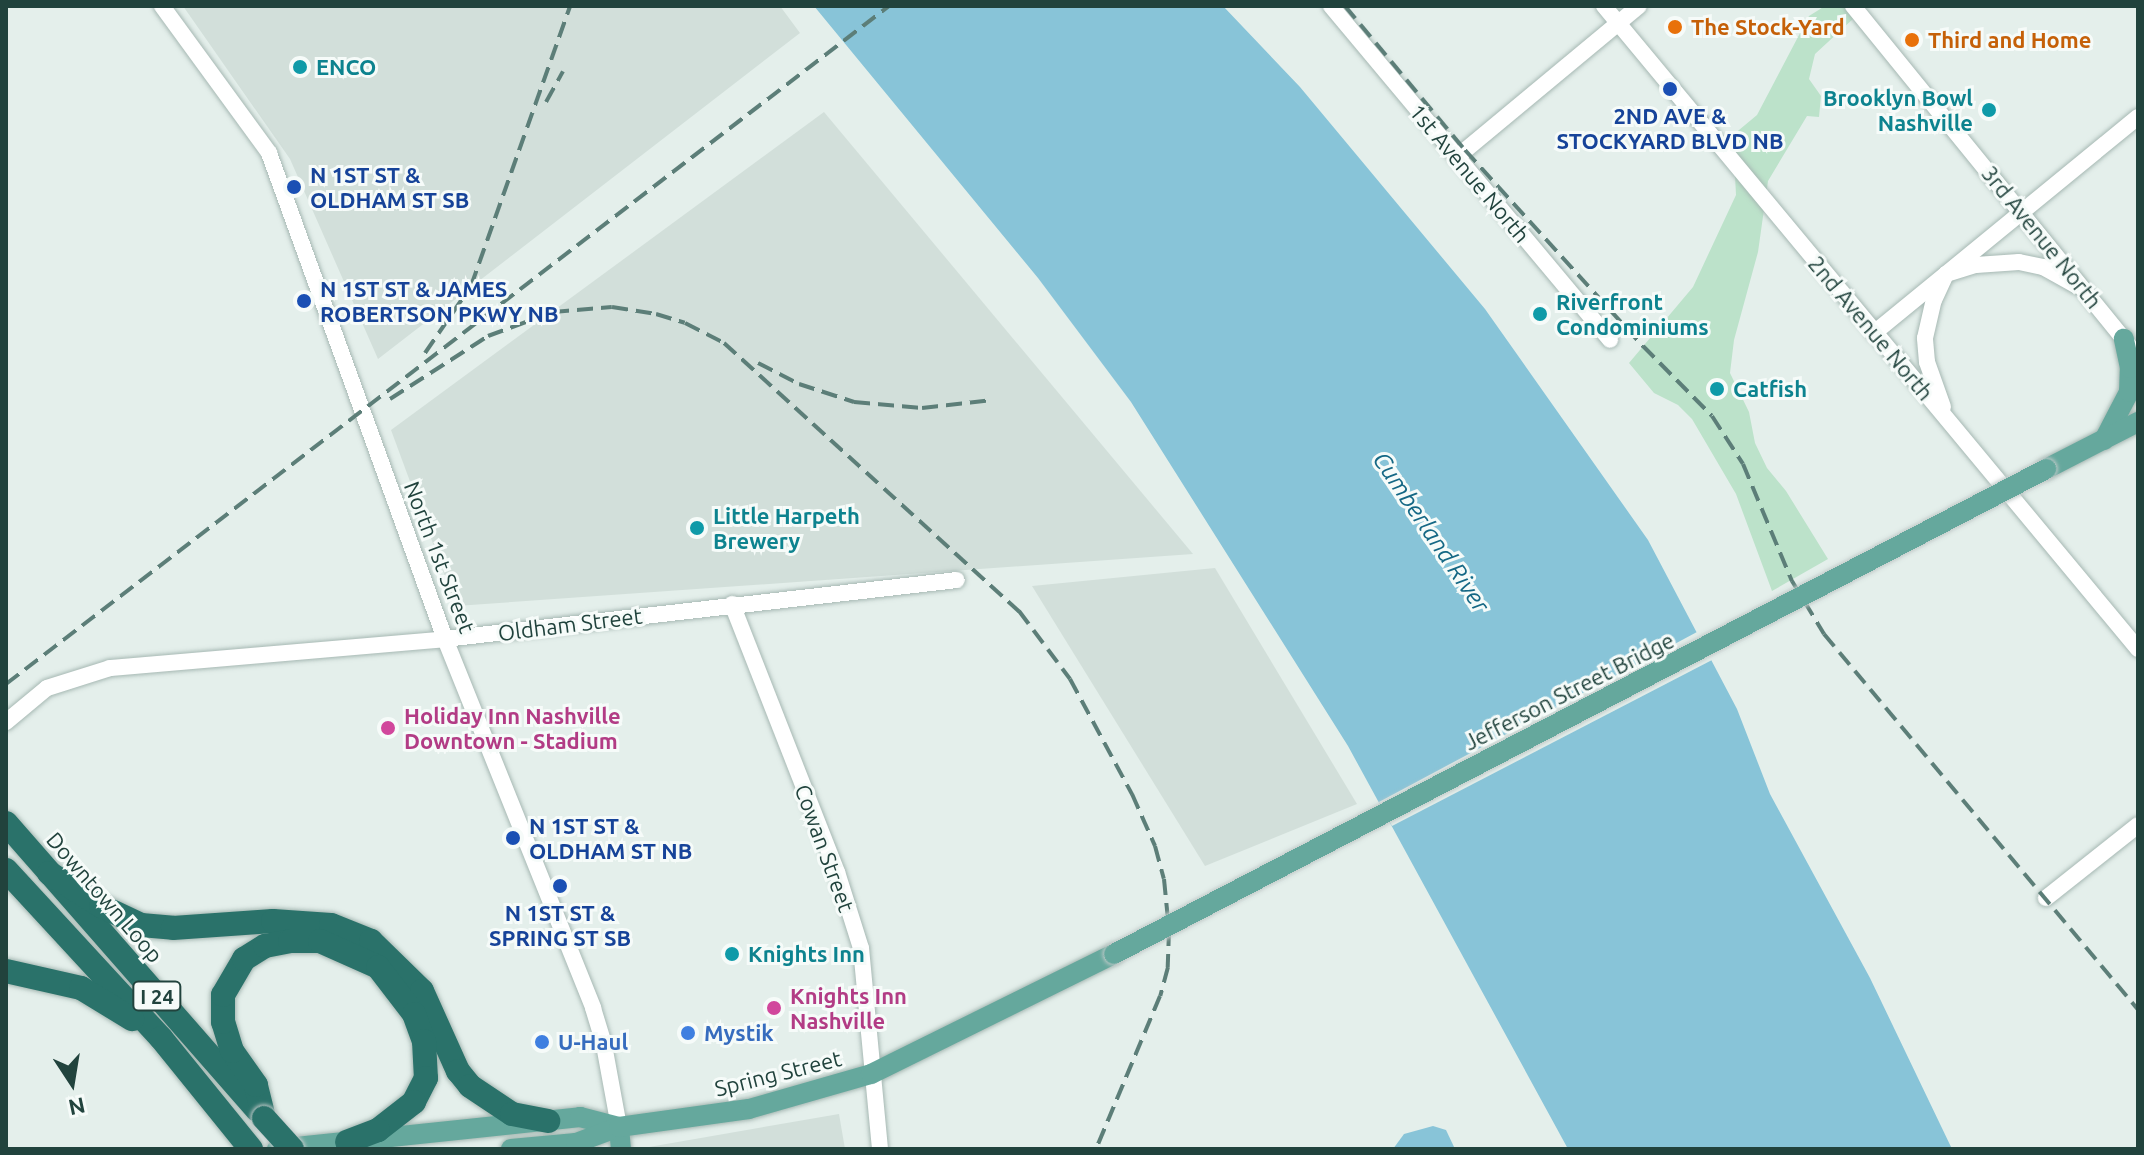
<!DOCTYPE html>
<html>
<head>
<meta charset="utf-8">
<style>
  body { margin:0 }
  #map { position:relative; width:2144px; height:1155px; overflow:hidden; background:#e4efeb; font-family:Ubuntu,sans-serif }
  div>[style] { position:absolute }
  .built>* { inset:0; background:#d2dfda }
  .green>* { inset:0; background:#bce2ca }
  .water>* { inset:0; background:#88c4d8 }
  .pier>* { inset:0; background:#e4efeb }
  .roads { filter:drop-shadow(0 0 2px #a6b8b3) drop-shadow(0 0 2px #a6b8b3) }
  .minor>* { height:16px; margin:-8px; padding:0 8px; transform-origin:8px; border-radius:8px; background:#fff }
  .major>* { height:20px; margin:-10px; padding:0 10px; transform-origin:10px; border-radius:10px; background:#65a89d }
  .highway>* { height:24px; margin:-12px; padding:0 12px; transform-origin:12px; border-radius:12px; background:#2a726a }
  .rail>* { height:4px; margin-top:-2px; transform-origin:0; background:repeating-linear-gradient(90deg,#5c7e78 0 16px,transparent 0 24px) }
  .bridges { filter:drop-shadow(0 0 2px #c1cac9) drop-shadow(0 0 2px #c1cac9) }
  .major-bridge>* { height:20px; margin:-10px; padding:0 10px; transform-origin:10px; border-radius:10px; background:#65a89d }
  .highway-bridge>* { height:24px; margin:-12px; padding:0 12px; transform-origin:12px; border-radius:12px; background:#2a726a }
  .dots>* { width:22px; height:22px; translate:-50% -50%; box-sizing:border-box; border:4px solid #f6fbf9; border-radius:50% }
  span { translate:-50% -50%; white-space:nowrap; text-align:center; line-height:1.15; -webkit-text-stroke:6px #f6fbf9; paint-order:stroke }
  .shield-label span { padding:2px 6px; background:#f6fbf9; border:2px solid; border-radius:6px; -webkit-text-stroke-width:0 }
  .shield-label { font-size:20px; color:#21433d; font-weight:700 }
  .food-label { font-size:22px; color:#c56008; font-weight:700 }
  .left { translate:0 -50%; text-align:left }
  .culture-label { font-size:22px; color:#0d838f; font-weight:700 }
  .right { translate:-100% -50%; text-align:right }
  .transit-label { font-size:22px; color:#164399; font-weight:700 }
  .street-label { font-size:22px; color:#21433d }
  .hotel-label { font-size:22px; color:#b23c85; font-weight:700 }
  .shop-label { font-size:22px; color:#366cbe; font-weight:700 }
  .water-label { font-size:24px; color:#156885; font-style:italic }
  .frame { position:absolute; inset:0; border:8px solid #21433d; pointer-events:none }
  .north { position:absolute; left:32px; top:1043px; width:80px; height:80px; -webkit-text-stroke:6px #f6fbf9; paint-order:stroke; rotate:168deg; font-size:22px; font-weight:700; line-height:32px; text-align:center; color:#21433d }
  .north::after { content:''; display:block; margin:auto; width:28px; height:36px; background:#21433d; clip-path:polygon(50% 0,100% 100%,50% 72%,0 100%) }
</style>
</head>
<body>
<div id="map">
  <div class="built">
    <div style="clip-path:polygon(183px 6px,780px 6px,800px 33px,378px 359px,290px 159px)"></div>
    <div style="clip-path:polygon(824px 112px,1193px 554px,456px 606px,391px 430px)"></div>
    <div style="clip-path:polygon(1215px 568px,1357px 804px,1205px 866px,1032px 586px)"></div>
    <div style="clip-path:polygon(839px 1114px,845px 1149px,649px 1149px,649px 1147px)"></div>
  </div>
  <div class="green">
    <div style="clip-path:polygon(1825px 6px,1867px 6px,1815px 54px,1809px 79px,1821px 96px,1819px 117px,1807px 116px,1768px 181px,1758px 252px,1734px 340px,1730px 373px,1749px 412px,1755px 443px,1767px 468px,1786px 491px,1828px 559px,1772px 591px,1736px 494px,1692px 419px,1678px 405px,1654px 393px,1629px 363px,1693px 287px,1736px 195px,1733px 135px,1757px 115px,1809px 16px)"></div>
  </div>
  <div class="water">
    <div style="clip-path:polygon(814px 6px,1223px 6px,1300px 87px,1485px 309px,1648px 540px,1737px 709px,1770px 794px,1870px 978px,1952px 1149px,1568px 1149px,1348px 746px,1131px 402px,1038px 278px)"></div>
    <div style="clip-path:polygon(1433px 1126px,1446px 1130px,1455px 1149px,1393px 1149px,1404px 1134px)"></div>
  </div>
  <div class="pier">
    <div style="clip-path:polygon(1697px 632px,1712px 660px,1392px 826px,1379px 802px)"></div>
  </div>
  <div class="roads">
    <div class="minor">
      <div style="left:162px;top:6px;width:182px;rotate:53.9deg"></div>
      <div style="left:269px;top:153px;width:517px;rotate:70.09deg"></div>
      <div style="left:445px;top:639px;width:398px;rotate:68.1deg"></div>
      <div style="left:593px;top:1008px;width:39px;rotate:73deg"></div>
      <div style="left:604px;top:1045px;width:83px;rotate:79.6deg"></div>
      <div style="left:1331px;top:6px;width:435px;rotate:50.1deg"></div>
      <div style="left:1604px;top:6px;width:836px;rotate:50.29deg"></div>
      <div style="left:1853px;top:6px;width:438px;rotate:50.9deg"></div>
      <div style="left:1457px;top:157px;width:236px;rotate:-39.7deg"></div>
      <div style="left:1874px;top:333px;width:341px;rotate:-39.3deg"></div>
      <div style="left:1943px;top:407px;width:48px;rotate:-109.6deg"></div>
      <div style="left:1927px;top:362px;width:24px;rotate:-95deg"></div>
      <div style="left:1925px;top:338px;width:39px;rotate:-77deg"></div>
      <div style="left:1934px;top:300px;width:29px;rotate:-65deg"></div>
      <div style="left:1946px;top:274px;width:31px;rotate:-17deg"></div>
      <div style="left:1976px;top:265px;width:43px;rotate:-4deg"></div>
      <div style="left:2019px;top:262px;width:25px;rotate:12deg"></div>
      <div style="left:2043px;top:267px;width:38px;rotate:29deg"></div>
      <div style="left:732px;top:604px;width:288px;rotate:68.6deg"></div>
      <div style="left:837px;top:872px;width:80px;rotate:72.5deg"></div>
      <div style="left:861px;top:948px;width:202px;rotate:84.6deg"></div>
      <div style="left:6px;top:722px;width:53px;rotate:-39.7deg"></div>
      <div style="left:47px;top:688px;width:66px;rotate:-17.6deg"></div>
      <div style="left:110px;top:668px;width:336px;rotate:-4.9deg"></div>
      <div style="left:445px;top:639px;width:515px;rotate:-6.57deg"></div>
      <div style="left:2046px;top:898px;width:117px;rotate:-38.4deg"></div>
    </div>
    <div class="major">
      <div style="left:2104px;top:440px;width:54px;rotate:-62.5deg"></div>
      <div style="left:2129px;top:392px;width:24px;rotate:-88deg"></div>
      <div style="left:2130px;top:368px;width:30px;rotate:-102deg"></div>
      <div style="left:2046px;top:469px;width:103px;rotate:-27.1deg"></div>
      <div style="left:619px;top:1127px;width:22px;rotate:85deg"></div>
      <div style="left:277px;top:1149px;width:305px;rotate:-6deg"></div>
      <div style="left:580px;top:1117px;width:40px;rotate:14.4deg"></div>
      <div style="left:511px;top:1149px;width:65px;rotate:-5.3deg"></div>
      <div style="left:576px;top:1143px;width:46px;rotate:-20.4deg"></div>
      <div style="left:619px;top:1127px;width:131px;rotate:-7.9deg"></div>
      <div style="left:749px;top:1109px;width:127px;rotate:-16deg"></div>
      <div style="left:871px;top:1074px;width:271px;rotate:-26.3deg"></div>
    </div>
    <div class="highway">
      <div style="left:6px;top:823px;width:381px;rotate:48.8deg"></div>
      <div style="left:6px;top:870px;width:229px;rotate:47.3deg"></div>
      <div style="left:161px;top:1038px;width:143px;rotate:51deg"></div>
      <div style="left:49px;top:873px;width:62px;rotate:32.4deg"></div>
      <div style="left:101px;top:906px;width:44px;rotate:25.4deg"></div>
      <div style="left:141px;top:925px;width:32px;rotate:5deg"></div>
      <div style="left:173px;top:928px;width:100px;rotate:-4deg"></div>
      <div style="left:273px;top:921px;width:58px;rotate:3.9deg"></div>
      <div style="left:331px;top:925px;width:43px;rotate:21.8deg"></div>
      <div style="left:371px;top:941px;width:71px;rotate:44.4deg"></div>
      <div style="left:422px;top:991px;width:88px;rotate:65.8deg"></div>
      <div style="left:458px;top:1071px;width:19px;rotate:51deg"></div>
      <div style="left:470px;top:1086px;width:50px;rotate:33.7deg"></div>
      <div style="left:512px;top:1114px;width:37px;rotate:11deg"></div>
      <div style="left:6px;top:971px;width:77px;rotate:12.8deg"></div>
      <div style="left:81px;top:988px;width:60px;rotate:31.3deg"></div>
      <div style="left:264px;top:1118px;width:34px;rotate:-104deg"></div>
      <div style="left:256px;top:1085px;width:42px;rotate:-125.2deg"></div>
      <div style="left:232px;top:1051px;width:30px;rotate:-107deg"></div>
      <div style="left:223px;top:1022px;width:27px;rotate:-90deg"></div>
      <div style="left:223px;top:995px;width:42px;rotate:-59.7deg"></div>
      <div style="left:244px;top:959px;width:25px;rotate:-32deg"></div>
      <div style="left:265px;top:946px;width:25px;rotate:-11deg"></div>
      <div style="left:290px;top:941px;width:30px"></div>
      <div style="left:320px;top:941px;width:64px;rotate:24.1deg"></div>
      <div style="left:378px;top:967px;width:59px;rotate:52.5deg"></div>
      <div style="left:414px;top:1014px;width:29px;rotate:70deg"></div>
      <div style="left:424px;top:1041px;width:37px;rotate:87deg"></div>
      <div style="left:426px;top:1078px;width:27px;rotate:117deg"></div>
      <div style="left:414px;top:1102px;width:46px;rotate:142.1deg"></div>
      <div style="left:378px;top:1130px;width:33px;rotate:159deg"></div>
    </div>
  </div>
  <div class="rail">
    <div style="left:1345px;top:6px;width:187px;rotate:50.2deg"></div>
    <div style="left:1465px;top:150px;width:265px;rotate:47.8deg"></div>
    <div style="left:1643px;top:346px;width:98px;rotate:45.4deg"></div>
    <div style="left:1712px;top:416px;width:57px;rotate:57.1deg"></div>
    <div style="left:1743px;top:464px;width:127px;rotate:67.3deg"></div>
    <div style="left:1792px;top:581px;width:62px;rotate:58.9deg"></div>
    <div style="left:1824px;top:634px;width:490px;rotate:50.1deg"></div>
    <div style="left:546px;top:102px;width:35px;rotate:-61deg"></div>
    <div style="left:425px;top:353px;width:81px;rotate:-55.5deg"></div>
    <div style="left:471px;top:286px;width:297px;rotate:-70.5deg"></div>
    <div style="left:758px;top:363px;width:46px;rotate:27.1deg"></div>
    <div style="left:799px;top:384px;width:58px;rotate:18.1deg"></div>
    <div style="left:854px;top:402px;width:68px;rotate:5deg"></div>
    <div style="left:922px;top:408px;width:71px;rotate:-6.4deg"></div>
    <div style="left:390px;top:399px;width:117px;rotate:-32.7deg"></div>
    <div style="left:488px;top:336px;width:69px;rotate:-20.3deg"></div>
    <div style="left:553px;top:312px;width:59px;rotate:-4.8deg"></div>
    <div style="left:612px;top:307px;width:45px;rotate:9deg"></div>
    <div style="left:656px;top:314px;width:30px;rotate:17deg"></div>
    <div style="left:685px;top:323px;width:44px;rotate:27.1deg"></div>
    <div style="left:724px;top:343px;width:399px;rotate:42.3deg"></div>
    <div style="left:1019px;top:611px;width:85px;rotate:53.1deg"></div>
    <div style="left:1070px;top:679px;width:131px;rotate:61.7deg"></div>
    <div style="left:1132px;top:794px;width:57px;rotate:66.1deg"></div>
    <div style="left:1155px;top:846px;width:34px;rotate:75deg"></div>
    <div style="left:1164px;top:879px;width:51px;rotate:84.4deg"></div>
    <div style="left:1169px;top:930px;width:37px;rotate:92deg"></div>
    <div style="left:1168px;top:967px;width:30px;rotate:105deg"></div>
    <div style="left:1160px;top:996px;width:166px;rotate:112.7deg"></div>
    <div style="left:6px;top:684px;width:1113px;rotate:-37.52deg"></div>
  </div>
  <div class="bridges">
    <div class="major-bridge">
      <div style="left:1114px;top:954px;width:1051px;rotate:-27.49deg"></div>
    </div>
    <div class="highway-bridge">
      <div style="left:264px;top:1118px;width:42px;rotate:47.9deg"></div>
    </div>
  </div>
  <div class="dots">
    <div style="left:1675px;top:27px;background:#e8710a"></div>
    <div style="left:1912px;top:40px;background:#e8710a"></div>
    <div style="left:300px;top:67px;background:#0f9aa8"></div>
    <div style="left:1670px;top:89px;background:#1a4fb4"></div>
    <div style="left:1989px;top:110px;background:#0f9aa8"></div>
    <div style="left:294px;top:187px;background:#1a4fb4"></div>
    <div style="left:304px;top:301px;background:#1a4fb4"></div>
    <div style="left:1540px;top:314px;background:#0f9aa8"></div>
    <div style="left:1717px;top:389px;background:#0f9aa8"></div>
    <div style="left:697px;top:528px;background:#0f9aa8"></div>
    <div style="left:388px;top:728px;background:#d1479c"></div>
    <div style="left:513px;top:838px;background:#1a4fb4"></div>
    <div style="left:560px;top:886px;background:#1a4fb4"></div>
    <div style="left:732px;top:954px;background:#0f9aa8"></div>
    <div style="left:774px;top:1008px;background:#d1479c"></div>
    <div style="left:688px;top:1033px;background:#3f7fe0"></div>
    <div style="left:542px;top:1042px;background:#3f7fe0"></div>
  </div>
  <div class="shield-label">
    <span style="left:157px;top:996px">I 24</span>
  </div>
  <div class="food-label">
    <span class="left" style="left:1691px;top:27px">The Stock-Yard</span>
    <span class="left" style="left:1928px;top:40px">Third and Home</span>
  </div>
  <div class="culture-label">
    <span class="left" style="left:316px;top:67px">ENCO</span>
    <span class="right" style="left:1973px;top:110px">Brooklyn Bowl<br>Nashville</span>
    <span class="left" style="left:1556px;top:314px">Riverfront<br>Condominiums</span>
    <span class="left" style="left:1733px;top:389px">Catfish</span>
    <span class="left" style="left:713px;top:528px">Little Harpeth<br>Brewery</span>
    <span class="left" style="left:748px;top:954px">Knights Inn</span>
  </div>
  <div class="transit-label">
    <span style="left:1670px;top:128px">2ND AVE &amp;<br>STOCKYARD BLVD NB</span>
    <span class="left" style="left:310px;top:187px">N 1ST ST &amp;<br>OLDHAM ST SB</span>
    <span class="left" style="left:320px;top:301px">N 1ST ST &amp; JAMES<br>ROBERTSON PKWY NB</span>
    <span class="left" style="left:529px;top:838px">N 1ST ST &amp;<br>OLDHAM ST NB</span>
    <span style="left:560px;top:925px">N 1ST ST &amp;<br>SPRING ST SB</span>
  </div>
  <div class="street-label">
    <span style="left:1470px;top:173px;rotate:50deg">1st Avenue North</span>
    <span style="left:2042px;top:237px;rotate:51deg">3rd Avenue North</span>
    <span style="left:1871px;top:328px;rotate:50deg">2nd Avenue North</span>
    <span style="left:440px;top:557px;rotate:69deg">North 1st Street</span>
    <span style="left:570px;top:624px;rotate:-7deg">Oldham Street</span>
    <span style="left:1569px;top:691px;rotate:-27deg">Jefferson Street Bridge</span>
    <span style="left:825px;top:848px;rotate:70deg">Cowan Street</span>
    <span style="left:105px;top:897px;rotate:49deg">Downtown Loop</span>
    <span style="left:778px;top:1073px;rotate:-14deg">Spring Street</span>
  </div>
  <div class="hotel-label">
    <span class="left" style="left:404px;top:728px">Holiday Inn Nashville<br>Downtown - Stadium</span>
    <span class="left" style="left:790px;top:1008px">Knights Inn<br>Nashville</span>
  </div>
  <div class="shop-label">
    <span class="left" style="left:704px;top:1033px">Mystik</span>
    <span class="left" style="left:558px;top:1042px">U-Haul</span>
  </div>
  <div class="water-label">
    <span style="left:1431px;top:532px;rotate:56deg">Cumberland River</span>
  </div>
  <div class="frame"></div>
  <div class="north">N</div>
</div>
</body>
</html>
